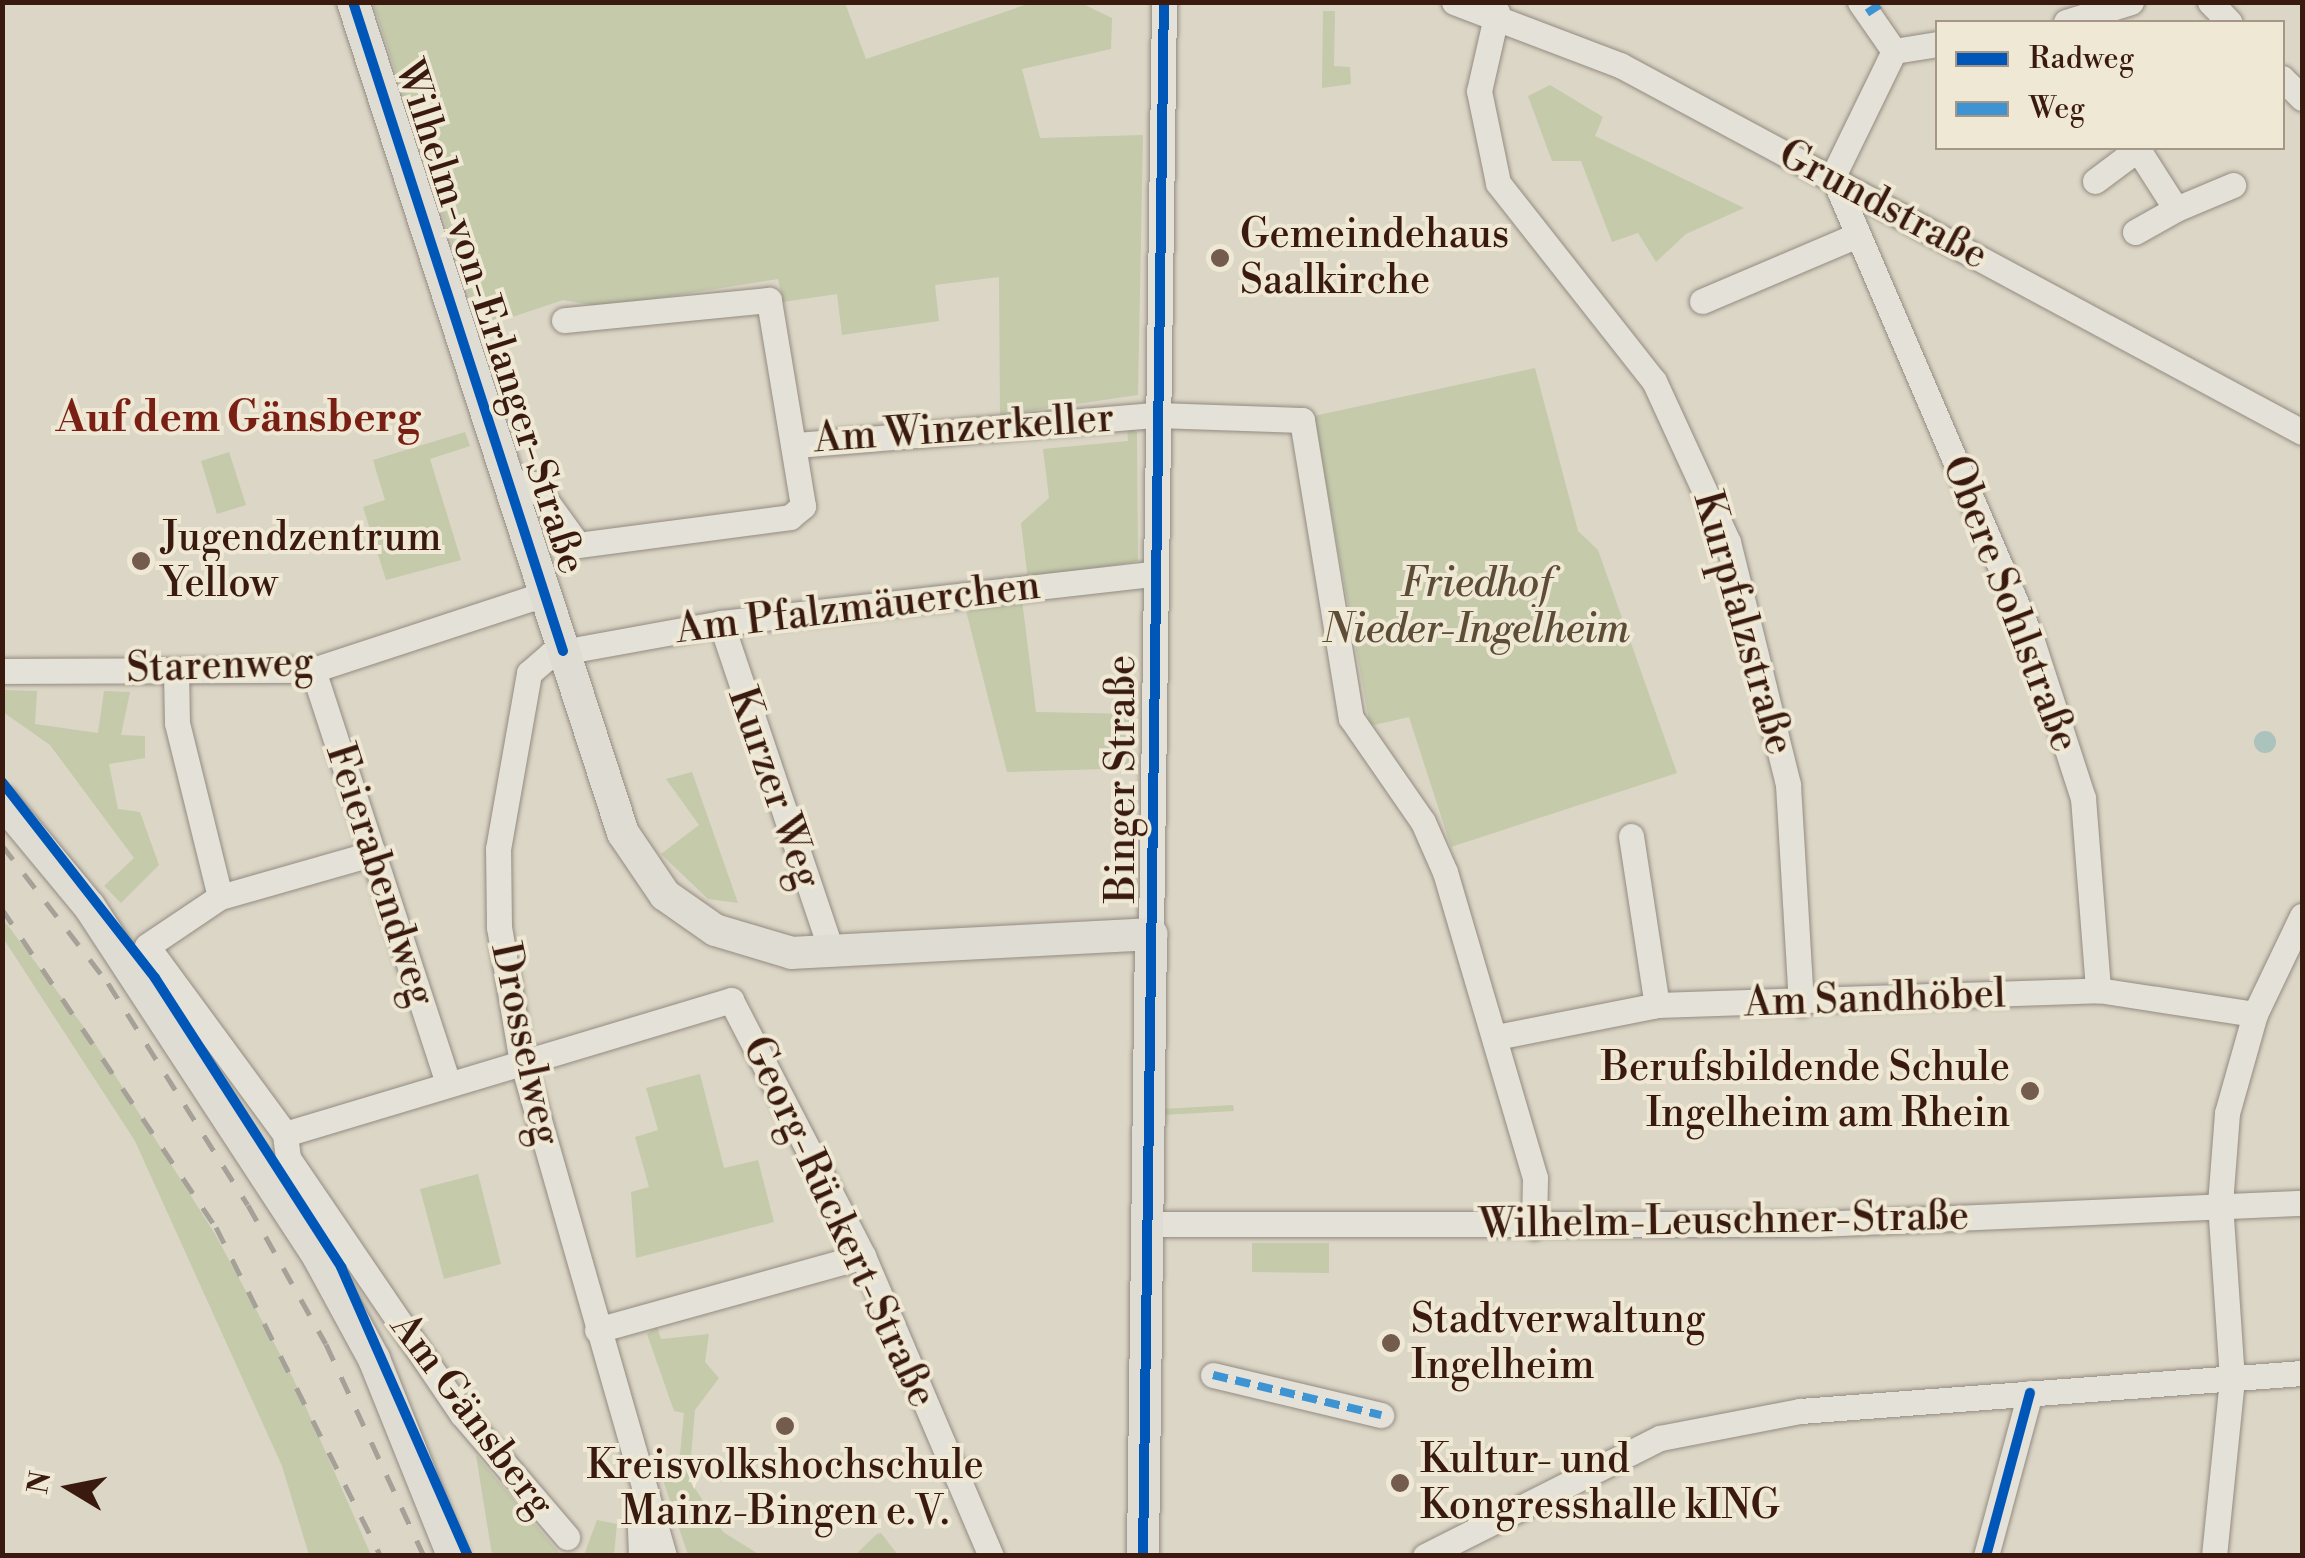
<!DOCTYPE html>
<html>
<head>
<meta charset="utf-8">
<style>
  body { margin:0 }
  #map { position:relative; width:2305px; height:1558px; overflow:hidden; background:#dcd6c6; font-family:"Libre Bodoni",serif }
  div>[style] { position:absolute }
  .green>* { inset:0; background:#c4caaa }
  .water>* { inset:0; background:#acc2bc }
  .round { border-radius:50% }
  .roads { filter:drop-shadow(0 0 2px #938b81) drop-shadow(0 0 2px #938b81) }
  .minor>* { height:25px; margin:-12.5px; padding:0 12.5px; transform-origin:12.5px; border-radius:12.5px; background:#e4e1d9 }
  .major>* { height:32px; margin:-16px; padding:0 16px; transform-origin:16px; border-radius:16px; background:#dfdcd3 }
  .rail>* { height:5px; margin-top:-2.5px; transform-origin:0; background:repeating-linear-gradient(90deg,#a5a098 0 18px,transparent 0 36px) }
  .quiet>* { height:8px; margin-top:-4px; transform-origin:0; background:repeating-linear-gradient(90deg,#3e94d2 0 15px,transparent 0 23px) }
  .cycleway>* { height:10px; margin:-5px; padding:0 5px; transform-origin:5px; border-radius:5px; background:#0057b8 }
  .dots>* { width:28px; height:28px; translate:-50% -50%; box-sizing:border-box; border:5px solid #eee8d4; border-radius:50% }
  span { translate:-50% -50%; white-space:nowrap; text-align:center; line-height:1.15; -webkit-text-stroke:8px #eee8d4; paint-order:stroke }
  .street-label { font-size:40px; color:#3a1a0e }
  .poi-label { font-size:40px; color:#3a1a0e }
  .left { translate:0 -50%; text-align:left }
  .right { translate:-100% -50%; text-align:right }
  .park-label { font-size:40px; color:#5d4c36; font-style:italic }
  .neighbourhood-label { font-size:42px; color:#7a1f14; font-weight:700 }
  .frame { position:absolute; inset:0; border:5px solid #3a1a0e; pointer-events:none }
  .legend { position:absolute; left:1935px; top:20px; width:350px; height:130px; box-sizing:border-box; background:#eee8d4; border:2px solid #a69685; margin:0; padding:12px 18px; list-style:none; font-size:30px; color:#3a1a0e }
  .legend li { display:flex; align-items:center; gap:20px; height:50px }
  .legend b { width:50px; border:2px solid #a69685 }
  .north { position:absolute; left:20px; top:1438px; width:100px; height:100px; -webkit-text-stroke:8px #eee8d4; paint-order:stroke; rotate:280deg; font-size:28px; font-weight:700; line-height:40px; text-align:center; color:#3a1a0e }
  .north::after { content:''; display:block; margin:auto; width:35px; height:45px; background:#3a1a0e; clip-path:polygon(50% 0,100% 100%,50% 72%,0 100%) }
</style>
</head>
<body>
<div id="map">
  <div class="green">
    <div style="clip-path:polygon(373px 3px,845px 3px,866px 59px,1031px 3px,1081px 3px,1112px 18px,1111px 49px,1022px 69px,1040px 138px,1143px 135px,1138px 395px,1000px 415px,999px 277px,935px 285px,939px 321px,842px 335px,837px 294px,783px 302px,778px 279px,603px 307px,563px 300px,480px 328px)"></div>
    <div style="clip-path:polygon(1323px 11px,1335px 11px,1334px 66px,1350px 67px,1351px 84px,1322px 88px)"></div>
    <div style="clip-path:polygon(1550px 85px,1603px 117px,1595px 136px,1744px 208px,1686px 234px,1656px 262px,1638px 233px,1612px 242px,1581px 161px,1552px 161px,1528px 96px)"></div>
    <div style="clip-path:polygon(1535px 368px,1578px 531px,1598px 550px,1677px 773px,1451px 847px,1409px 717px,1370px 726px,1314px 416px)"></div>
    <div style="clip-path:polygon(1127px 426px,1137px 432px,1138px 561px,1028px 580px,1021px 523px,1049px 498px,1043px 449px,1128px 441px)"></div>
    <div style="clip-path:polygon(465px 432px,470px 446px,430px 459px,461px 560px,386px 580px,363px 507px,385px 500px,373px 460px)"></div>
    <div style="clip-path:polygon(229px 452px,246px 505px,217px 514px,201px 461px)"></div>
    <div style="clip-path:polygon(1021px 592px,1036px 712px,1134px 714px,1133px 768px,1007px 772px,963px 599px)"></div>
    <div style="clip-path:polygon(3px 690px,37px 691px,35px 724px,98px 733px,104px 691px,130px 692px,121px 735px,145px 736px,145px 758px,109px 764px,118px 809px,140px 812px,159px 865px,121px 903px,104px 886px,134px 858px,50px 745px,3px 712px)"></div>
    <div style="clip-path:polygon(692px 772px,738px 903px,708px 899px,661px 854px,699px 825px,666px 779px)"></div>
    <div style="clip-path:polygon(3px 919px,89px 1034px,215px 1234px,293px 1378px,371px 1555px,309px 1555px,282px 1466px,135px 1141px,3px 938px)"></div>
    <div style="clip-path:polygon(700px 1074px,724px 1168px,758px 1160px,774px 1222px,636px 1258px,631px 1192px,649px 1187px,635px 1137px,658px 1130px,646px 1088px)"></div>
    <div style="clip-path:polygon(1233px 1105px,1234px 1111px,1162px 1115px,1162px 1109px)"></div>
    <div style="clip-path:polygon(478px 1174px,501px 1264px,444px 1279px,420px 1189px)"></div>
    <div style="clip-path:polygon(1252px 1243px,1329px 1243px,1329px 1273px,1252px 1272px)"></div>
    <div style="clip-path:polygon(657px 1327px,661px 1339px,709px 1334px,705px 1362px,719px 1378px,695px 1410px,689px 1479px,723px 1532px,760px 1555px,688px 1555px,662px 1477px,678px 1474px,684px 1413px,674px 1411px,647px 1334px)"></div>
    <div style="clip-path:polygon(476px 1455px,561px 1555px,492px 1555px)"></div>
    <div style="clip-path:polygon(597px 1520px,617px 1524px,614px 1555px,584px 1555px)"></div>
    <div style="clip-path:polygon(881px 1533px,898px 1555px,855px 1555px,877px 1534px)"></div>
  </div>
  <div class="water">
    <div class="round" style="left:2254px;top:731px;width:22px;height:22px"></div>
  </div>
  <div class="roads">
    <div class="minor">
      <div style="left:1454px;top:2px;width:178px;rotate:20.8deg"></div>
      <div style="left:1620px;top:65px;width:774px;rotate:28.29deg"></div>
      <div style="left:1860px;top:2px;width:60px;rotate:55.2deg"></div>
      <div style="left:1894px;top:51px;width:139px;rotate:116deg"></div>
      <div style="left:1833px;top:176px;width:499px;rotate:66.8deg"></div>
      <div style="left:2030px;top:635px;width:171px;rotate:72deg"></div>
      <div style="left:2083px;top:798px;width:193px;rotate:85.5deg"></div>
      <div style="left:2210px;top:2px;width:28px;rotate:46deg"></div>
      <div style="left:1497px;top:12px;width:81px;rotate:102.8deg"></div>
      <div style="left:1479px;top:91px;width:94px;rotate:78.3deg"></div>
      <div style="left:1498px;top:183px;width:252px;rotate:51.8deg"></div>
      <div style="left:1654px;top:381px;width:177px;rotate:65.3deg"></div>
      <div style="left:1728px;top:542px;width:250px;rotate:76.1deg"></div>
      <div style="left:1788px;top:785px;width:219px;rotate:86.6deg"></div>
      <div style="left:2066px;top:22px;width:68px;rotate:-17.1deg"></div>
      <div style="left:1894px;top:51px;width:45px;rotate:-9deg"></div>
      <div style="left:2282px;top:78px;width:28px;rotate:45deg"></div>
      <div style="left:2137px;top:148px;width:72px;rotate:57.4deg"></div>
      <div style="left:2176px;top:209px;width:62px;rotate:-22.8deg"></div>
      <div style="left:2095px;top:181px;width:54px;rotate:-36.7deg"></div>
      <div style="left:2135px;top:232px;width:47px;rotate:-29.3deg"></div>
      <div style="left:1702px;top:301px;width:164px;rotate:-23deg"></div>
      <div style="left:797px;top:445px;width:361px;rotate:-4.8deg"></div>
      <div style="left:1157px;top:415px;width:145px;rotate:2deg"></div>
      <div style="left:1302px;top:420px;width:302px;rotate:80.7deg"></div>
      <div style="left:1351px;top:718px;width:126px;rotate:55.3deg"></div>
      <div style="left:1423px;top:822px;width:55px;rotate:66.3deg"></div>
      <div style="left:1445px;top:872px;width:319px;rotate:73.6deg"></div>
      <div style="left:1535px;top:1178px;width:49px;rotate:91.2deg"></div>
      <div style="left:509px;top:481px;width:25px;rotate:7deg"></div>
      <div style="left:534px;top:484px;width:75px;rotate:54.2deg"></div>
      <div style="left:578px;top:545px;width:214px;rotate:-7.5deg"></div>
      <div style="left:790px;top:517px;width:17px;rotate:-40deg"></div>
      <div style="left:803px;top:506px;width:209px;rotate:-99.4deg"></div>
      <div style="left:769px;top:300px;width:206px;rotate:174.4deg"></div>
      <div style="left:721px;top:623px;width:348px;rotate:71.4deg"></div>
      <div style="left:313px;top:670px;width:431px;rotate:71.9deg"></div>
      <div style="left:2px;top:671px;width:311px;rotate:-0.2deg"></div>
      <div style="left:313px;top:670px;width:246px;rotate:-18.2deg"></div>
      <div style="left:176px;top:671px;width:52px;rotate:88.9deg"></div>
      <div style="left:177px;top:723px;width:179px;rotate:76.1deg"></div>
      <div style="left:1631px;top:836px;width:171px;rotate:81.3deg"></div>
      <div style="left:1151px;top:934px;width:932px;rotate:-89.2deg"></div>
      <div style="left:1496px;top:1037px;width:164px;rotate:-11.2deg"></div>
      <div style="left:1657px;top:1005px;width:441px;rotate:-1.9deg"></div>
      <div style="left:2098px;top:990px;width:159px;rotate:8.7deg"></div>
      <div style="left:285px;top:1134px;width:466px;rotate:-16.7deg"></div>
      <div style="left:731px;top:1000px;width:288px;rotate:62.7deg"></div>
      <div style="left:863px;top:1256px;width:326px;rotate:66.9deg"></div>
      <div style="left:285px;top:1134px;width:24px;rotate:83deg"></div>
      <div style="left:288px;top:1158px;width:310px;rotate:55.8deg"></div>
      <div style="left:462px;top:1414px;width:162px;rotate:49.5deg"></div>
      <div style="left:285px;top:1134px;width:233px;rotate:-126.3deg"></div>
      <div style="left:147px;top:946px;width:88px;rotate:-33.9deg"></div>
      <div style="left:220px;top:897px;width:160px;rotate:-15.9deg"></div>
      <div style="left:1145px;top:1224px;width:673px"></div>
      <div style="left:1818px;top:1224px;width:484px;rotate:-2.5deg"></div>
      <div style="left:597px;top:1330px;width:276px;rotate:-15.5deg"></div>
      <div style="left:1213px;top:1375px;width:173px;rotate:13.4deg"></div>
      <div style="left:639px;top:1503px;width:53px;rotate:87.8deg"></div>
      <div style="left:664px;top:1556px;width:519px;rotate:-105.99deg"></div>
      <div style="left:521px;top:1057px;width:132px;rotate:-99.6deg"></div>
      <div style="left:499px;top:927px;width:78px;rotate:-90.7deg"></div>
      <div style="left:498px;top:849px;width:179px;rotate:-80deg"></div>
      <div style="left:529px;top:673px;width:29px;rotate:-41deg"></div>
      <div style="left:551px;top:654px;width:173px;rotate:-10.3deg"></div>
      <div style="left:721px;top:623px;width:436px;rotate:-6.5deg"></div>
      <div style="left:1425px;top:1556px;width:263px;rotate:-26.7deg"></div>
      <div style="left:1660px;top:1438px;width:143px;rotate:-10.9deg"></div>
      <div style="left:1800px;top:1411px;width:503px;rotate:-4.33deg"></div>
      <div style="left:1986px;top:1556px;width:169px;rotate:-74.9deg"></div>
      <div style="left:2214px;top:1556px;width:178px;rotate:-84.2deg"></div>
      <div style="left:2232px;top:1379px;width:175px;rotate:-93.9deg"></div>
      <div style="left:2220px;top:1204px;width:91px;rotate:-85.6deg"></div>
      <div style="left:2227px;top:1113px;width:103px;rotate:-74.2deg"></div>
      <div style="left:2255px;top:1014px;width:109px;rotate:-64.4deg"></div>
    </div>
    <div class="major">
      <div style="left:353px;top:2px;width:874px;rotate:72deg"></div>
      <div style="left:623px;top:833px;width:75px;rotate:55.9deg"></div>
      <div style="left:665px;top:895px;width:61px;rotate:35deg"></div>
      <div style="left:715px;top:930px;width:80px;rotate:16.6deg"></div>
      <div style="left:792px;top:953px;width:360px;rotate:-3deg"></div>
      <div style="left:1151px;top:934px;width:622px;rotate:90.74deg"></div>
      <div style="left:2px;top:801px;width:136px;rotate:50.4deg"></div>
      <div style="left:89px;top:906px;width:420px;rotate:56.8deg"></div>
      <div style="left:319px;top:1258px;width:115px;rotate:61.4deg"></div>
      <div style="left:374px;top:1359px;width:212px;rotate:68.1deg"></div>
    </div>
  </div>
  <div class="rail">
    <div style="left:2px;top:845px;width:174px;rotate:52.5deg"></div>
    <div style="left:108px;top:983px;width:262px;rotate:57.8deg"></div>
    <div style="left:248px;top:1205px;width:159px;rotate:60.7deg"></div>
    <div style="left:326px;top:1344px;width:234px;rotate:65.2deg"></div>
    <div style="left:2px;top:909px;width:383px;rotate:56.1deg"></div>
    <div style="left:216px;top:1227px;width:368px;rotate:63.4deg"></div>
  </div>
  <div class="quiet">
    <div style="left:1867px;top:13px;width:20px;rotate:-33deg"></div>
    <div style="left:1213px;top:1375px;width:173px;rotate:13.4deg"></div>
  </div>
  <div class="cycleway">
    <div style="left:353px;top:2px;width:682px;rotate:72.07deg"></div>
    <div style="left:2px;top:782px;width:249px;rotate:52deg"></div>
    <div style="left:155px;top:978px;width:344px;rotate:57.2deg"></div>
    <div style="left:341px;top:1267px;width:316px;rotate:66.3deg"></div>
    <div style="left:1143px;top:1556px;width:1554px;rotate:-89.23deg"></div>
    <div style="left:1986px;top:1556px;width:169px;rotate:-74.9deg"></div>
  </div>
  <div class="dots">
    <div style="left:1220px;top:258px;background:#735c4e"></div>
    <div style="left:141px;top:561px;background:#735c4e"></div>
    <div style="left:2030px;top:1091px;background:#735c4e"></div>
    <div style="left:1391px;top:1343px;background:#735c4e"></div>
    <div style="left:785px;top:1426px;background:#735c4e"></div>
    <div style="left:1400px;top:1483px;background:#735c4e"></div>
  </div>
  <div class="street-label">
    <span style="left:1883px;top:205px;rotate:28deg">Grundstraße</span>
    <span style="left:490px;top:317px;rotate:72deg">Wilhelm-von-Erlanger-Straße</span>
    <span style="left:964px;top:429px;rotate:-4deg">Am Winzerkeller</span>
    <span style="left:2010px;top:604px;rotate:69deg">Obere Sohlstraße</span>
    <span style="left:858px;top:608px;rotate:-7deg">Am Pfalzmäuerchen</span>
    <span style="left:1743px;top:623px;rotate:74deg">Kurpfalzstraße</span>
    <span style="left:220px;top:666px;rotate:-2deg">Starenweg</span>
    <span style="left:1122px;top:779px;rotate:-90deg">Binger Straße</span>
    <span style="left:774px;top:788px;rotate:71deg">Kurzer Weg</span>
    <span style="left:380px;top:875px;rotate:72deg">Feierabendweg</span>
    <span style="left:1875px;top:999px;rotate:-2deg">Am Sandhöbel</span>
    <span style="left:525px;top:1044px;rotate:78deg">Drosselweg</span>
    <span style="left:1724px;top:1221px;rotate:-1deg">Wilhelm-Leuschner-Straße</span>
    <span style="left:839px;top:1222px;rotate:65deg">Georg-Rückert-Straße</span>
    <span style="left:472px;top:1415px;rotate:53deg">Am Gänsberg</span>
  </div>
  <div class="poi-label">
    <span class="left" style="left:1240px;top:258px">Gemeindehaus<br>Saalkirche</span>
    <span class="left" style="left:161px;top:561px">Jugendzentrum<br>Yellow</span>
    <span class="right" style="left:2010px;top:1091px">Berufsbildende Schule<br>Ingelheim am Rhein</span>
    <span class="left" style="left:1411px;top:1343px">Stadtverwaltung<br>Ingelheim</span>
    <span class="left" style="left:1420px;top:1483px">Kultur- und<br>Kongresshalle kING</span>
    <span style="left:785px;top:1489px">Kreisvolkshochschule<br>Mainz-Bingen e.V.</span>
  </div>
  <div class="park-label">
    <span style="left:1476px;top:607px">Friedhof<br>Nieder-Ingelheim</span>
  </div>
  <div class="neighbourhood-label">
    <span style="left:238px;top:419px">Auf dem Gänsberg</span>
  </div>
  <div class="frame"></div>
  <ul class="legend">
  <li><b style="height:12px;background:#0057b8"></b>Radweg</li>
  <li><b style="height:12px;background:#3e94d2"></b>Weg</li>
  </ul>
  <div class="north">N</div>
</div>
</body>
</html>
